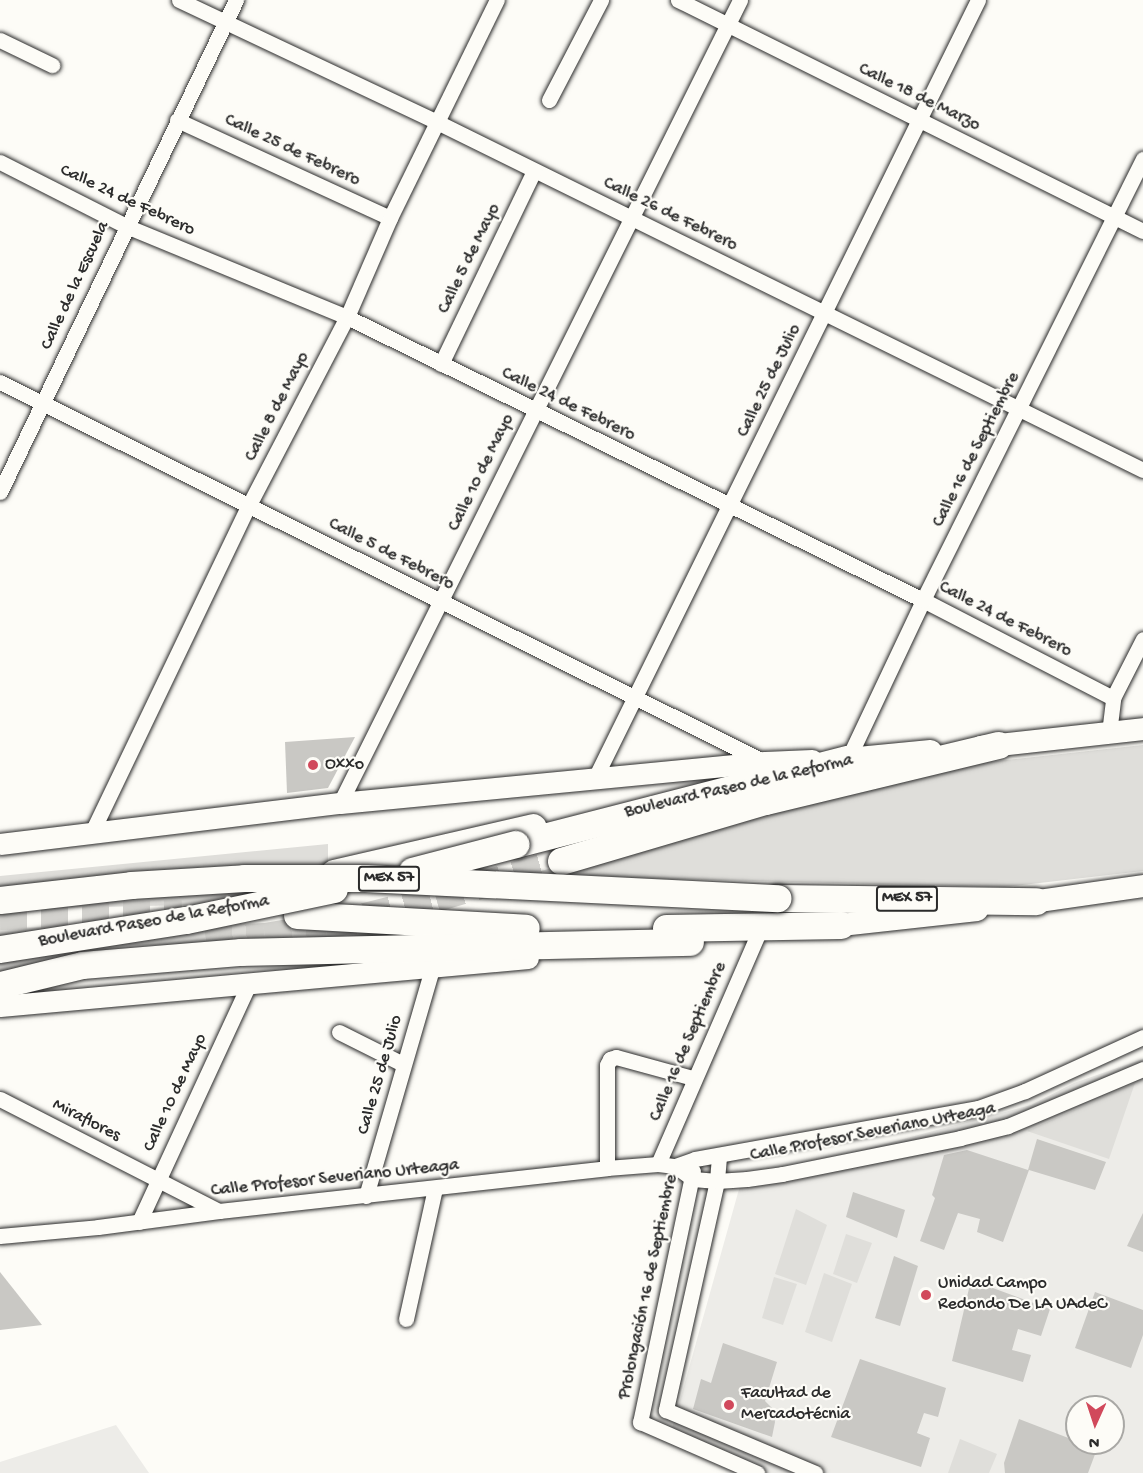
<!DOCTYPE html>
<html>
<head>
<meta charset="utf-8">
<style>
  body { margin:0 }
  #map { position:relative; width:1143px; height:1473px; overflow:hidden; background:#fdfcf7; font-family:"Gochi Hand",sans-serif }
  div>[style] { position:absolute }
  .built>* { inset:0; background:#edece8 }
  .green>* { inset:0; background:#dfdeda }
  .building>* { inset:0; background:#c9c8c4 }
  .highway-tunnel>* { height:27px; margin-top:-13.5px; transform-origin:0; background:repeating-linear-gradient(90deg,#d3d2ce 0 27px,transparent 0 41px) }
  .roads { filter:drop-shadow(0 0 2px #2b2b2b) drop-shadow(0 0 2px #2b2b2b) }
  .street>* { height:15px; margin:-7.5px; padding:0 7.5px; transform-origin:7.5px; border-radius:7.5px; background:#fdfcf7 }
  .secondary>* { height:21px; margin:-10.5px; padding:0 10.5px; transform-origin:10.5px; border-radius:10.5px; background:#fdfcf7 }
  .primary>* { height:22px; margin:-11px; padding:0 11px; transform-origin:11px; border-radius:11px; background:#fdfcf7 }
  .highway>* { height:27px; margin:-13.5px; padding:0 13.5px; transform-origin:13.5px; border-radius:13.5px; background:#fdfcf7 }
  .bridges { filter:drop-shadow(0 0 2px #2b2b2b) drop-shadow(0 0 2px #2b2b2b) }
  .highway-bridge>* { height:27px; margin:-13.5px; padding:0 13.5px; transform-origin:13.5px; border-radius:13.5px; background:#fdfcf7 }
  .dots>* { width:16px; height:16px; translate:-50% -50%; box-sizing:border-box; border:3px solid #fdfcf7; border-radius:50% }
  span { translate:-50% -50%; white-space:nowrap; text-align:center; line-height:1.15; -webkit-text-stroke:4.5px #fdfcf7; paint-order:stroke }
  .shield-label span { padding:2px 4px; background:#fdfcf7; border:2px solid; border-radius:4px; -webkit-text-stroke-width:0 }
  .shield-label { font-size:16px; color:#2b2b2b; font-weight:700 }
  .street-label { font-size:18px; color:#2b2b2b }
  .poi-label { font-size:18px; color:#2b2b2b }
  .left { translate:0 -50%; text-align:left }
  .north { position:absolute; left:1065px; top:1395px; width:60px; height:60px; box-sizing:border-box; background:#fdfcf7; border:2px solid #a9a8a5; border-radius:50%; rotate:183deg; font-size:16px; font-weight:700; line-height:24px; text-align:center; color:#2b2b2b }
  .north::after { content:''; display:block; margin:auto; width:21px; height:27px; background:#d1495b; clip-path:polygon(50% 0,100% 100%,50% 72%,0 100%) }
</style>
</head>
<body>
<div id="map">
  <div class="built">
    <div style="clip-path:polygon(evenodd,1143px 1059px,1143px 1473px,742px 1473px,668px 1443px,741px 1182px,1031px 1105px,1074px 1083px,1143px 1059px,1077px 1407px,1113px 1407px,1113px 1443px,1077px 1443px,1077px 1407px)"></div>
    <div style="clip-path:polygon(116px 1425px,149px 1473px,0 1473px,0 1462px)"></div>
  </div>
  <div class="green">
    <div style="clip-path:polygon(1143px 745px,1143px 871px,1005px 887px,631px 878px,538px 872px,764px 805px,933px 768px)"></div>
    <div style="clip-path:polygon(328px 844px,328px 902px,9px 909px,7px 928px,275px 923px,355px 924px,357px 934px,259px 944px,81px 946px,92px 979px,0 986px,0 876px)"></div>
    <div style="clip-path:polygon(1135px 1083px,1109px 1159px,1027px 1131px)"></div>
    <div style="clip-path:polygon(796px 1209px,827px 1225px,806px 1285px,775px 1274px)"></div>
    <div style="clip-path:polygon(846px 1234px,872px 1243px,857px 1283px,833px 1274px)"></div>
    <div style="clip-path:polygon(824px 1273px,852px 1284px,832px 1342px,805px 1332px)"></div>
    <div style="clip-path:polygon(774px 1277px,797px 1284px,783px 1325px,762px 1318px)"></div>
    <div style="clip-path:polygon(960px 1439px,997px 1454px,989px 1473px,948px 1473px)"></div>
  </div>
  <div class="building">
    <div style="clip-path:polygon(355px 737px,328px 788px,287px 793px,285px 742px)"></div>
    <div style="clip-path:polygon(1037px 1139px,1106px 1162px,1095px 1190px,1029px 1170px,1003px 1242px,977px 1232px,980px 1219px,958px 1213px,944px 1250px,920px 1241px,935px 1198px,932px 1195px,944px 1155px,967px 1150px,1028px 1170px)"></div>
    <div style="clip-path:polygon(853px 1192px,905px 1210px,897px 1238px,846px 1217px)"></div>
    <div style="clip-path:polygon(1143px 1213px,1143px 1252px,1127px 1246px)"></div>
    <div style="clip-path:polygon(894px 1256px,918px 1266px,900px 1326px,875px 1318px)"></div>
    <div style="clip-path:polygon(0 1272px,42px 1325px,0 1330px)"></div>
    <div style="clip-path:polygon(971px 1280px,1050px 1309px,1041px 1336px,1018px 1329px,1012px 1350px,1031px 1355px,1023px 1382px,952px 1361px)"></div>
    <div style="clip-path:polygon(1095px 1292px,1143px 1310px,1143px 1335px,1131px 1368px,1075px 1348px)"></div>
    <div style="clip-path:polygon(723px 1343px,777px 1362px,765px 1401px,772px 1408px,775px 1422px,772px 1437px,693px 1409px,701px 1379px,711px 1383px)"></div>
    <div style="clip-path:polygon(860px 1359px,946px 1388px,938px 1417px,924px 1413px,917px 1433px,930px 1438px,921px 1467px,831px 1437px)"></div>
    <div style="clip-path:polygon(1019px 1419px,1097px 1449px,1088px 1473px,1005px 1473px,1004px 1463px)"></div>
  </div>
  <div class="highway-tunnel">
    <div style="left:0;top:916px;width:182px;rotate:-0.9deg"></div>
    <div style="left:206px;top:942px;width:59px;rotate:-5.8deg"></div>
    <div style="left:265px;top:936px;width:61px;rotate:-9.5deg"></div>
    <div style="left:325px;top:926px;width:114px;rotate:-14.2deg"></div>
    <div style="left:436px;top:898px;width:130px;rotate:-16.5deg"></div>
  </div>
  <div class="roads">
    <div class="street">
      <div style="left:179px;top:0;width:285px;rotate:25.3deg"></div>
      <div style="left:437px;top:122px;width:787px;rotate:26.24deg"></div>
      <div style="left:678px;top:0;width:519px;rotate:26.42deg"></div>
      <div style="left:0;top:40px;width:58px;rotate:25.7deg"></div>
      <div style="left:549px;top:100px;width:113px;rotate:-62.5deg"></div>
      <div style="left:177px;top:120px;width:234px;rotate:24.7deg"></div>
      <div style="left:0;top:162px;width:141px;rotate:26.9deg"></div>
      <div style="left:126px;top:226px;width:239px;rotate:22.4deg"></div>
      <div style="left:347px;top:317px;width:642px;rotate:26.17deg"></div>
      <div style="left:923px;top:600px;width:214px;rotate:27.3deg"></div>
      <div style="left:441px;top:364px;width:214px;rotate:-64.3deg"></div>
      <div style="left:0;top:382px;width:854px;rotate:26.42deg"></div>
      <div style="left:0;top:492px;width:546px;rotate:-64.37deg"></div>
      <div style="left:1109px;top:733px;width:35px;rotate:-83deg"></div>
      <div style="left:1113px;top:698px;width:66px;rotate:-63deg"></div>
      <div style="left:848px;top:759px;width:176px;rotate:-64.7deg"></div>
      <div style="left:923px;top:600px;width:493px;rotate:-63.5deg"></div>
      <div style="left:595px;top:778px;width:867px;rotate:-63.79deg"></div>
      <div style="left:340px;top:803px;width:897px;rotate:-63.52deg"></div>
      <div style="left:92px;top:832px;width:363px;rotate:-64.4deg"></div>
      <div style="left:249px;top:505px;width:212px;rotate:-62.5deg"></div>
      <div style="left:347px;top:317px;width:108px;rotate:-66.5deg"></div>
      <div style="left:390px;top:218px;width:243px;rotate:-63.9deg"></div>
      <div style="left:339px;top:1032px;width:72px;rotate:26.6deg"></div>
      <div style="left:0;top:1099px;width:246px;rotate:27.1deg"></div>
      <div style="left:719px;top:1157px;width:24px;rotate:95deg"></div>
      <div style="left:717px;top:1181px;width:235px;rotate:102.6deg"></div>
      <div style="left:666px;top:1410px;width:162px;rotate:22.9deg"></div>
      <div style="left:658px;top:1164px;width:249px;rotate:-66.5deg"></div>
      <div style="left:675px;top:1166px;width:22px;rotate:36deg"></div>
      <div style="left:693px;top:1179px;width:24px;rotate:5deg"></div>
      <div style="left:717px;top:1181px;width:30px;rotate:-4deg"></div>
      <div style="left:747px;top:1179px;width:35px;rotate:-8deg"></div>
      <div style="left:782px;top:1174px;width:182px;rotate:-11.4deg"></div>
      <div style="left:960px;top:1138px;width:49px;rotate:-14deg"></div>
      <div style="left:1008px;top:1126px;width:147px;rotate:-22.9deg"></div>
      <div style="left:607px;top:1168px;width:103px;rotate:-90deg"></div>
      <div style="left:607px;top:1065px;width:7px;rotate:-63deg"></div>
      <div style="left:610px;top:1059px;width:6px;rotate:-18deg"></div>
      <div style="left:616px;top:1057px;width:80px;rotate:15.3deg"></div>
      <div style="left:693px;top:1171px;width:257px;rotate:101.9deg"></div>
      <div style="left:640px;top:1422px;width:128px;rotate:23.6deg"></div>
      <div style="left:366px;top:1196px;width:241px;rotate:-73.8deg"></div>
      <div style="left:139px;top:1222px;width:264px;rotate:-65.2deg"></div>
      <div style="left:0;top:1236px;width:98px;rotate:-5.2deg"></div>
      <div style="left:98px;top:1227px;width:122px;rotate:-7.5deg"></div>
      <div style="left:219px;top:1211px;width:390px;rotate:-6.3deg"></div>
      <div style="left:607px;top:1168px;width:51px;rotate:-4.5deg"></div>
      <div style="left:658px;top:1164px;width:17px;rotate:7deg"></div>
      <div style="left:675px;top:1166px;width:21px;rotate:-19deg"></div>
      <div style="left:695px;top:1159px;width:288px;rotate:-10.2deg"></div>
      <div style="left:978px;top:1108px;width:50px;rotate:-19.9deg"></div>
      <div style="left:1025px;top:1091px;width:130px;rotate:-24.6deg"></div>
      <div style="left:406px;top:1319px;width:134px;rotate:-77.5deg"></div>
    </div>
    <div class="secondary">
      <div style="left:0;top:844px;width:342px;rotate:-6.9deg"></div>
      <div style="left:340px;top:803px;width:427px;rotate:-5.5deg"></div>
      <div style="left:765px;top:762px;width:47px;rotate:-2.4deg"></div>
      <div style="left:0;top:1006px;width:530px;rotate:-5.19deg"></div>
    </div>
    <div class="primary">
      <div style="left:981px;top:747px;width:163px;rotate:-6.3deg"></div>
      <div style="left:848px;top:759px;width:83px;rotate:-5.5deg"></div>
      <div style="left:1018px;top:904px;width:126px;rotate:-8.2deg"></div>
      <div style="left:841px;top:925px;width:137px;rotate:-6.3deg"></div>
    </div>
    <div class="highway">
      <div style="left:516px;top:844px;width:343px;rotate:-14.4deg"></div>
      <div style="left:561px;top:861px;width:213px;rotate:-16.4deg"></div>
      <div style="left:765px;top:801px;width:240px;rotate:-13.5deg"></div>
      <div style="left:334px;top:873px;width:204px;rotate:-13deg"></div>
      <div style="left:778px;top:898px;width:258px;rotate:0.7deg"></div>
      <div style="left:297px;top:915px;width:229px;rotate:3.2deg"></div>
      <div style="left:666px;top:928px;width:175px;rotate:-1deg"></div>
      <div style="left:0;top:985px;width:84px;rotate:-13.7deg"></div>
      <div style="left:82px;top:965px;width:160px;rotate:-4.7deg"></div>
      <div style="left:241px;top:952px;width:449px;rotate:-1.3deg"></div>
    </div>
  </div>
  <div class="bridges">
    <div class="highway-bridge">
      <div style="left:412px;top:871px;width:107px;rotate:-14.6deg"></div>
      <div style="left:0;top:900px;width:132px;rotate:-6.5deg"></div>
      <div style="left:131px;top:885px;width:113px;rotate:-3.5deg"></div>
      <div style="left:244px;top:878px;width:121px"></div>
      <div style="left:365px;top:878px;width:413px;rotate:2.8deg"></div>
      <div style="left:0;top:949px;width:188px;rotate:-8.9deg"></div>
      <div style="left:186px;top:920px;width:151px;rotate:-11.8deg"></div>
    </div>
  </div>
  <div class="dots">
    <div style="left:313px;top:765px;background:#d1495b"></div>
    <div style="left:926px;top:1295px;background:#d1495b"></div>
    <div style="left:729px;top:1405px;background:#d1495b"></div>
  </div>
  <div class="shield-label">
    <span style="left:389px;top:879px">MEX 57</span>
    <span style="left:907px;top:899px">MEX 57</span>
  </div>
  <div class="street-label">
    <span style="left:919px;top:98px;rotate:26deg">Calle 18 de Marzo</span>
    <span style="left:292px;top:151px;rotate:25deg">Calle 25 de Febrero</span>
    <span style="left:127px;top:201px;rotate:25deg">Calle 24 de Febrero</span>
    <span style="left:670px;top:215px;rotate:26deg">Calle 26 de Febrero</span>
    <span style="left:470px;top:259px;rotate:-64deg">Calle 5 de Mayo</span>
    <span style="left:76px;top:286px;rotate:-65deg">Calle de la Escuela</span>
    <span style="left:770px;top:381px;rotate:-64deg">Calle 25 de Julio</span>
    <span style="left:568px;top:405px;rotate:26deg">Calle 24 de Febrero</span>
    <span style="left:278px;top:407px;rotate:-63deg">Calle 8 de Mayo</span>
    <span style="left:977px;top:450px;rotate:-63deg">Calle 16 de Septiembre</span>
    <span style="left:482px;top:473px;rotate:-64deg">Calle 10 de Mayo</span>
    <span style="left:391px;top:555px;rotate:27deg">Calle 5 de Febrero</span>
    <span style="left:1005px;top:620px;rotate:27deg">Calle 24 de Febrero</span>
    <span style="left:739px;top:787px;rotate:-13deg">Boulevard Paseo de la Reforma</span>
    <span style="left:154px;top:922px;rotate:-10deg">Boulevard Paseo de la Reforma</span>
    <span style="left:689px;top:1042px;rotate:-67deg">Calle 16 de Septiembre</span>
    <span style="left:381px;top:1075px;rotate:-74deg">Calle 25 de Julio</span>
    <span style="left:176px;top:1093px;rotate:-65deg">Calle 10 de Mayo</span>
    <span style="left:86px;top:1121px;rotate:27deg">Miraflores</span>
    <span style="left:873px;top:1133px;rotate:-11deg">Calle Profesor Severiano Urteaga</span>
    <span style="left:335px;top:1179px;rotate:-6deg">Calle Profesor Severiano Urteaga</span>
    <span style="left:649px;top:1287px;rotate:-78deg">Prolongación 16 de Septiembre</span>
  </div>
  <div class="poi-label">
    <span class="left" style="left:325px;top:765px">Oxxo</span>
    <span class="left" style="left:938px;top:1295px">Unidad Campo<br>Redondo De LA UAdeC</span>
    <span class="left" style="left:741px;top:1405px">Facultad de<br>Mercadotécnia</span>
  </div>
  <div class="north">N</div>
</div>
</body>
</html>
